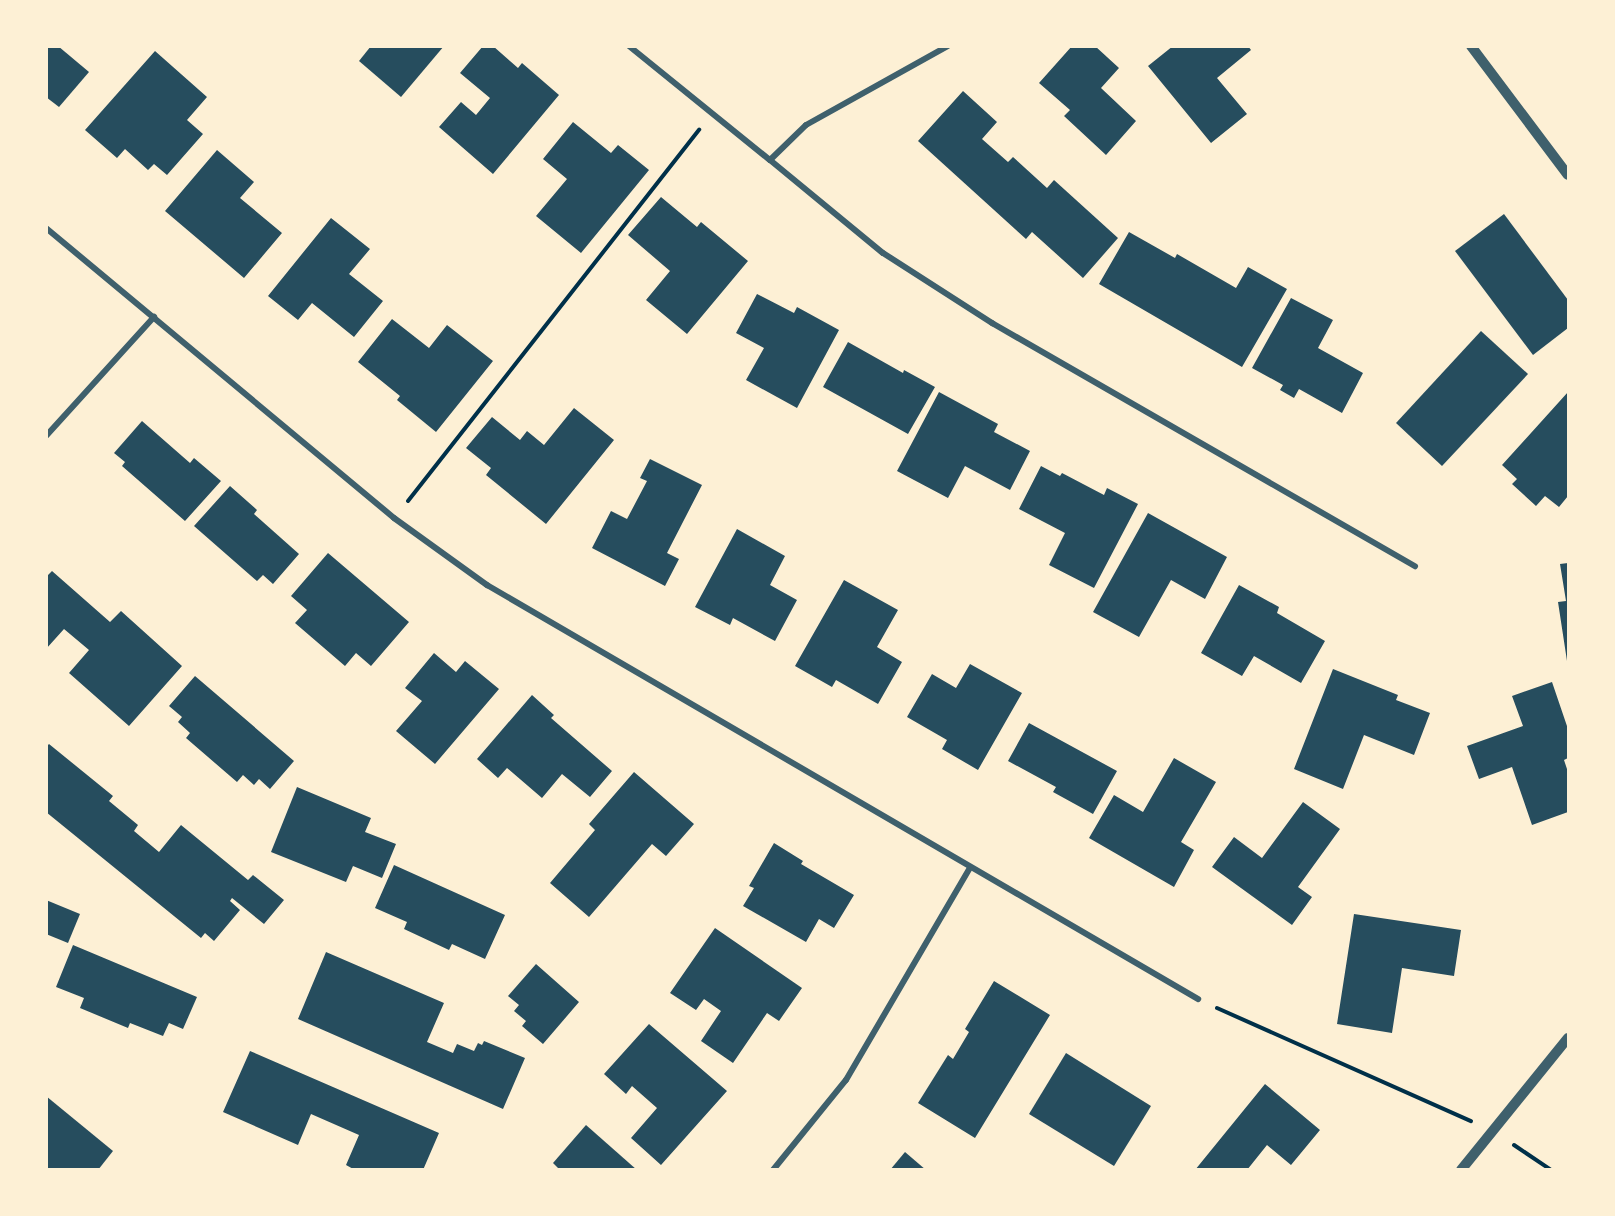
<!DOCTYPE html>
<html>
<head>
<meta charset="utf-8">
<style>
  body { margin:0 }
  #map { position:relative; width:1615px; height:1216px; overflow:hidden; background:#fdf0d5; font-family:Mulish,sans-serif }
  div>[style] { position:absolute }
  .building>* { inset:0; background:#264d5e }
  .path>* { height:4px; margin:-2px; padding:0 2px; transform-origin:2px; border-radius:2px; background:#003049 }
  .minor>* { height:6px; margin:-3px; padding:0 3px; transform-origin:3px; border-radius:3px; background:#3f606c }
  .tertiary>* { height:10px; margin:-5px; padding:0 5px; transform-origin:5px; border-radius:5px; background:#3f606c }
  span { translate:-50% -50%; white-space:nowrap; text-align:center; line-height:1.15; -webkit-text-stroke:6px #fdf0d5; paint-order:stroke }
  .frame { position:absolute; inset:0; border:48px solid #fdf0d5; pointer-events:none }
</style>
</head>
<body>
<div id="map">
  <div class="building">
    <div style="clip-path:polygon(46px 46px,58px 46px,89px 72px,59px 107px,46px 97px)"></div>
    <div style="clip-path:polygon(371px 46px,444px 46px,401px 97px,359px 61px)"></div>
    <div style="clip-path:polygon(483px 46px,493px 46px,518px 68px,522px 63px,559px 95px,493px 174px,439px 127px,461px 102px,476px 115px,490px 98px,460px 73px)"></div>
    <div style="clip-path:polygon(1072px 46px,1095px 46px,1119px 68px,1101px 88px,1136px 121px,1106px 155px,1064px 116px,1070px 110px,1039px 83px)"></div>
    <div style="clip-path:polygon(1173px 46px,1248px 46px,1251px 50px,1217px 78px,1247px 114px,1211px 143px,1148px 66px)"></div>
    <div style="clip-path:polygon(155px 51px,207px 97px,187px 120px,203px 134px,167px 175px,154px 164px,148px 170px,125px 149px,117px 158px,85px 130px)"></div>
    <div style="clip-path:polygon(963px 91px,997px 122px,982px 139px,1008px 162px,1013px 157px,1047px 188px,1054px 180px,1118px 238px,1083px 278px,1032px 232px,1026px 239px,918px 141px)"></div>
    <div style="clip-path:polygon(573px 122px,611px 153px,618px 145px,649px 170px,581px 253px,536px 216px,567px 179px,543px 159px)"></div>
    <div style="clip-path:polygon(217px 150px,254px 182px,240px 198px,282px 233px,244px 278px,165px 211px)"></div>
    <div style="clip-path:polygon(661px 197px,697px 227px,701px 222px,748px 261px,687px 334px,646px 300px,670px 271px,628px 235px)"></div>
    <div style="clip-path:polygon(1504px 214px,1568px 300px,1568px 328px,1533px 355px,1455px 251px)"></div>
    <div style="clip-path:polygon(331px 218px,370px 249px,349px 274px,383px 301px,354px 337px,312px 303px,298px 320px,268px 296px)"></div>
    <div style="clip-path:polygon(1129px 232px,1175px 258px,1177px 254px,1236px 288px,1248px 267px,1287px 289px,1242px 367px,1099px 284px)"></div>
    <div style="clip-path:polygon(757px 294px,794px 313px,797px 307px,839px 330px,797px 408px,746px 380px,764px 348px,736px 333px)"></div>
    <div style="clip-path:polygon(1291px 298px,1333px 320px,1318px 348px,1363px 373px,1342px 413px,1299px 389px,1294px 398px,1280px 390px,1283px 385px,1252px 368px)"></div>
    <div style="clip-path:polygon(392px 319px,429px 348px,447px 325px,493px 361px,436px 432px,397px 400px,400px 396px,358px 362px)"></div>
    <div style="clip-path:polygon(1481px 331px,1528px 374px,1442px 466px,1396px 423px)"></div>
    <div style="clip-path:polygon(848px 342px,903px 373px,904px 370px,935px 387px,908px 434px,823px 387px)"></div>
    <div style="clip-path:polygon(939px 392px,998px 424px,994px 432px,1030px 451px,1010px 490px,965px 466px,948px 498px,897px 471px)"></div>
    <div style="clip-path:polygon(1568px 392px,1568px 496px,1559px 507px,1545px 496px,1536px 506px,1512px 484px,1517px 479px,1502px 465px)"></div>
    <div style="clip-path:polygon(574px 408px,614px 440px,546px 524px,486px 475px,491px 468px,466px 448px,492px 417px,520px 440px,527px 431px,544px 445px)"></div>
    <div style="clip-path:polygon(142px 421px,190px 463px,194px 458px,221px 481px,185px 521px,122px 466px,125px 462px,114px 453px)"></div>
    <div style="clip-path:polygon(650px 459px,702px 485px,667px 553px,679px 559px,665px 586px,592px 548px,611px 511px,627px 519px,647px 481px,640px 478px)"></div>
    <div style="clip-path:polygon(1041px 466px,1060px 476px,1062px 473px,1104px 495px,1107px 488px,1138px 504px,1094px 588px,1049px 565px,1065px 533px,1019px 509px)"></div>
    <div style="clip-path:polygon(230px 486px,257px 510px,254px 514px,299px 554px,273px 584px,263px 575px,257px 581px,194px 526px)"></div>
    <div style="clip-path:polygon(1148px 513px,1227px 557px,1205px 599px,1171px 580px,1139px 637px,1093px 612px)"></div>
    <div style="clip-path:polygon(737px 529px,785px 556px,770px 585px,797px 600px,775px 641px,733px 618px,730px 625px,695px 607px)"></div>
    <div style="clip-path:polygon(328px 553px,409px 622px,371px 666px,356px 653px,345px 666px,295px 623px,307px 610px,291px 596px)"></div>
    <div style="clip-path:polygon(1568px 563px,1568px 661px,1567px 661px,1558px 602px,1566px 601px,1560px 564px)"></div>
    <div style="clip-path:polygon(52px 571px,110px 622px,121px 611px,182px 666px,129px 726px,69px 673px,89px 650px,64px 629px,46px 649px,46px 577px)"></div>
    <div style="clip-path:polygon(844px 580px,898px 610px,877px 647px,902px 662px,878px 704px,836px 680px,832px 687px,795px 666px)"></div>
    <div style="clip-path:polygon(1239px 585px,1279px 607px,1277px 613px,1325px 641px,1301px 683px,1254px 656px,1242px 676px,1201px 653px)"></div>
    <div style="clip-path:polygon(434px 653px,456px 672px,465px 661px,499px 689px,435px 764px,396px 731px,422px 701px,405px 688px)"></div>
    <div style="clip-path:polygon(970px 664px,1022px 693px,978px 770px,942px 749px,947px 740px,907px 717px,932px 674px,956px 688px)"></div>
    <div style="clip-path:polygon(1333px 669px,1398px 695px,1396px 700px,1430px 713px,1414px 755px,1364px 735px,1343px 789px,1294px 769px)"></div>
    <div style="clip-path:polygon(195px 676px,294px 761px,270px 789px,259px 779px,254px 785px,243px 775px,237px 782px,186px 738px,190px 733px,178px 722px,182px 717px,169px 706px)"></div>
    <div style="clip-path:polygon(1552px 682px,1568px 729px,1568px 758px,1564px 760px,1568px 772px,1568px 812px,1532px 825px,1512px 767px,1479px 779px,1467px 746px,1523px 726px,1512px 696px)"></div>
    <div style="clip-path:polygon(532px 695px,554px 715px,551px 718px,612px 771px,590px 797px,562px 774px,542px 798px,507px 768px,498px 778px,477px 759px)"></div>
    <div style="clip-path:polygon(1029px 723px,1117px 771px,1093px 814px,1053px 792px,1056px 787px,1008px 761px)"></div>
    <div style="clip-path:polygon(49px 744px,113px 796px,109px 801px,138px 825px,134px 831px,159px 852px,181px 825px,248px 880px,253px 875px,284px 900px,264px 924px,232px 898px,230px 901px,240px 910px,214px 941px,205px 933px,201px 938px,46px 812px,46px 747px)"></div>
    <div style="clip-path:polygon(1174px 758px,1216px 782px,1181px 842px,1194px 850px,1174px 887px,1089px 838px,1114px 795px,1143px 812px)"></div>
    <div style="clip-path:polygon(634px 772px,694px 824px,666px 856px,652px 844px,589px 917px,550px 883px,595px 830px,589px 824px)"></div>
    <div style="clip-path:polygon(297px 787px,371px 818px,365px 832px,396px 844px,382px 878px,353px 866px,346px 882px,271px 852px)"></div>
    <div style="clip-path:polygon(1303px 802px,1340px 829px,1298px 887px,1312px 897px,1292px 925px,1212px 867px,1234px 837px,1262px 858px)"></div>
    <div style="clip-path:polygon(774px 843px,803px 861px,801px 864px,854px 895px,834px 928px,819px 919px,806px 942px,743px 906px,754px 888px,749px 886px)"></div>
    <div style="clip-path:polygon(394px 865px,505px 915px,485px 959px,452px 944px,449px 950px,404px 929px,407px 922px,375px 908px)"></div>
    <div style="clip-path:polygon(46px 900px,80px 914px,68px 943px,46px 934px)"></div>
    <div style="clip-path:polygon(1354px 914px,1461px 930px,1454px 976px,1402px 968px,1392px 1033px,1337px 1024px)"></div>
    <div style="clip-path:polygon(715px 928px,802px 988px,779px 1021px,767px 1013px,733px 1063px,701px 1041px,721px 1011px,704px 999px,696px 1010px,670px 993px)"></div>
    <div style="clip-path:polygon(73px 945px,197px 997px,183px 1029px,169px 1023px,163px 1036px,130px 1023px,128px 1028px,80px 1008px,84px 998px,56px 987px)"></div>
    <div style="clip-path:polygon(326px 952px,444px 1003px,427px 1042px,453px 1053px,457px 1044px,474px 1051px,478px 1043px,482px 1045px,484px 1041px,525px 1058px,503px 1109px,298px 1019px)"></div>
    <div style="clip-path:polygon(536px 964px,579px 1002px,543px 1044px,522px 1026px,526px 1021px,514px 1011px,519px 1005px,508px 996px)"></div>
    <div style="clip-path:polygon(994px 981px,1050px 1015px,975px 1138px,918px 1103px,948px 1055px,953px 1059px,969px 1032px,965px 1029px)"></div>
    <div style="clip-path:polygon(649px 1024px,727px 1091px,661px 1165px,631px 1138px,657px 1108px,632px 1086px,626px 1094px,604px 1074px)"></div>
    <div style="clip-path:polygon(250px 1051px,439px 1133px,423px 1170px,355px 1170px,346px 1165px,359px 1135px,311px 1114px,298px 1145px,223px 1112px)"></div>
    <div style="clip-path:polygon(1066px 1053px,1151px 1106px,1114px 1166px,1029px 1114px)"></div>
    <div style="clip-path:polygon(1265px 1084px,1320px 1130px,1291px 1165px,1267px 1145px,1247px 1170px,1195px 1170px)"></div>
    <div style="clip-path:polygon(46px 1096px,113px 1151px,98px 1170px,46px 1170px)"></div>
    <div style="clip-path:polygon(586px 1125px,637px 1170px,560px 1170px,553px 1163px)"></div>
    <div style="clip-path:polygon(905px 1152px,926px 1170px,890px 1170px)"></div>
  </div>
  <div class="path">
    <div style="left:408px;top:501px;width:472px;rotate:-51.9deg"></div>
    <div style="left:1217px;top:1008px;width:278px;rotate:24deg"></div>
    <div style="left:1514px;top:1145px;width:45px;rotate:34deg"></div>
  </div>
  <div class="minor">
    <div style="left:629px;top:46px;width:181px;rotate:39deg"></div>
    <div style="left:770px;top:160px;width:50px;rotate:-44.2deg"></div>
    <div style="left:806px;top:125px;width:162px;rotate:-29.1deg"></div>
    <div style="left:770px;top:160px;width:146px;rotate:39.5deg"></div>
    <div style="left:883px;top:253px;width:130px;rotate:32.7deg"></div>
    <div style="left:992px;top:323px;width:488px;rotate:29.9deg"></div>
    <div style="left:46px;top:228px;width:453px;rotate:39.8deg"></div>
    <div style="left:394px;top:518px;width:115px;rotate:35.8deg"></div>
    <div style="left:487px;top:585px;width:823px;rotate:30.21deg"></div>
    <div style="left:46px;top:436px;width:161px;rotate:-47.8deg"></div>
    <div style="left:773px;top:1170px;width:116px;rotate:-51deg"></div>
    <div style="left:846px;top:1080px;width:246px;rotate:-59.7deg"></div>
  </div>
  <div class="tertiary">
    <div style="left:1471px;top:46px;width:161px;rotate:53.1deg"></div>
    <div style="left:1461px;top:1170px;width:170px;rotate:-51deg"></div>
  </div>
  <div class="frame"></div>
</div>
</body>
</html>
